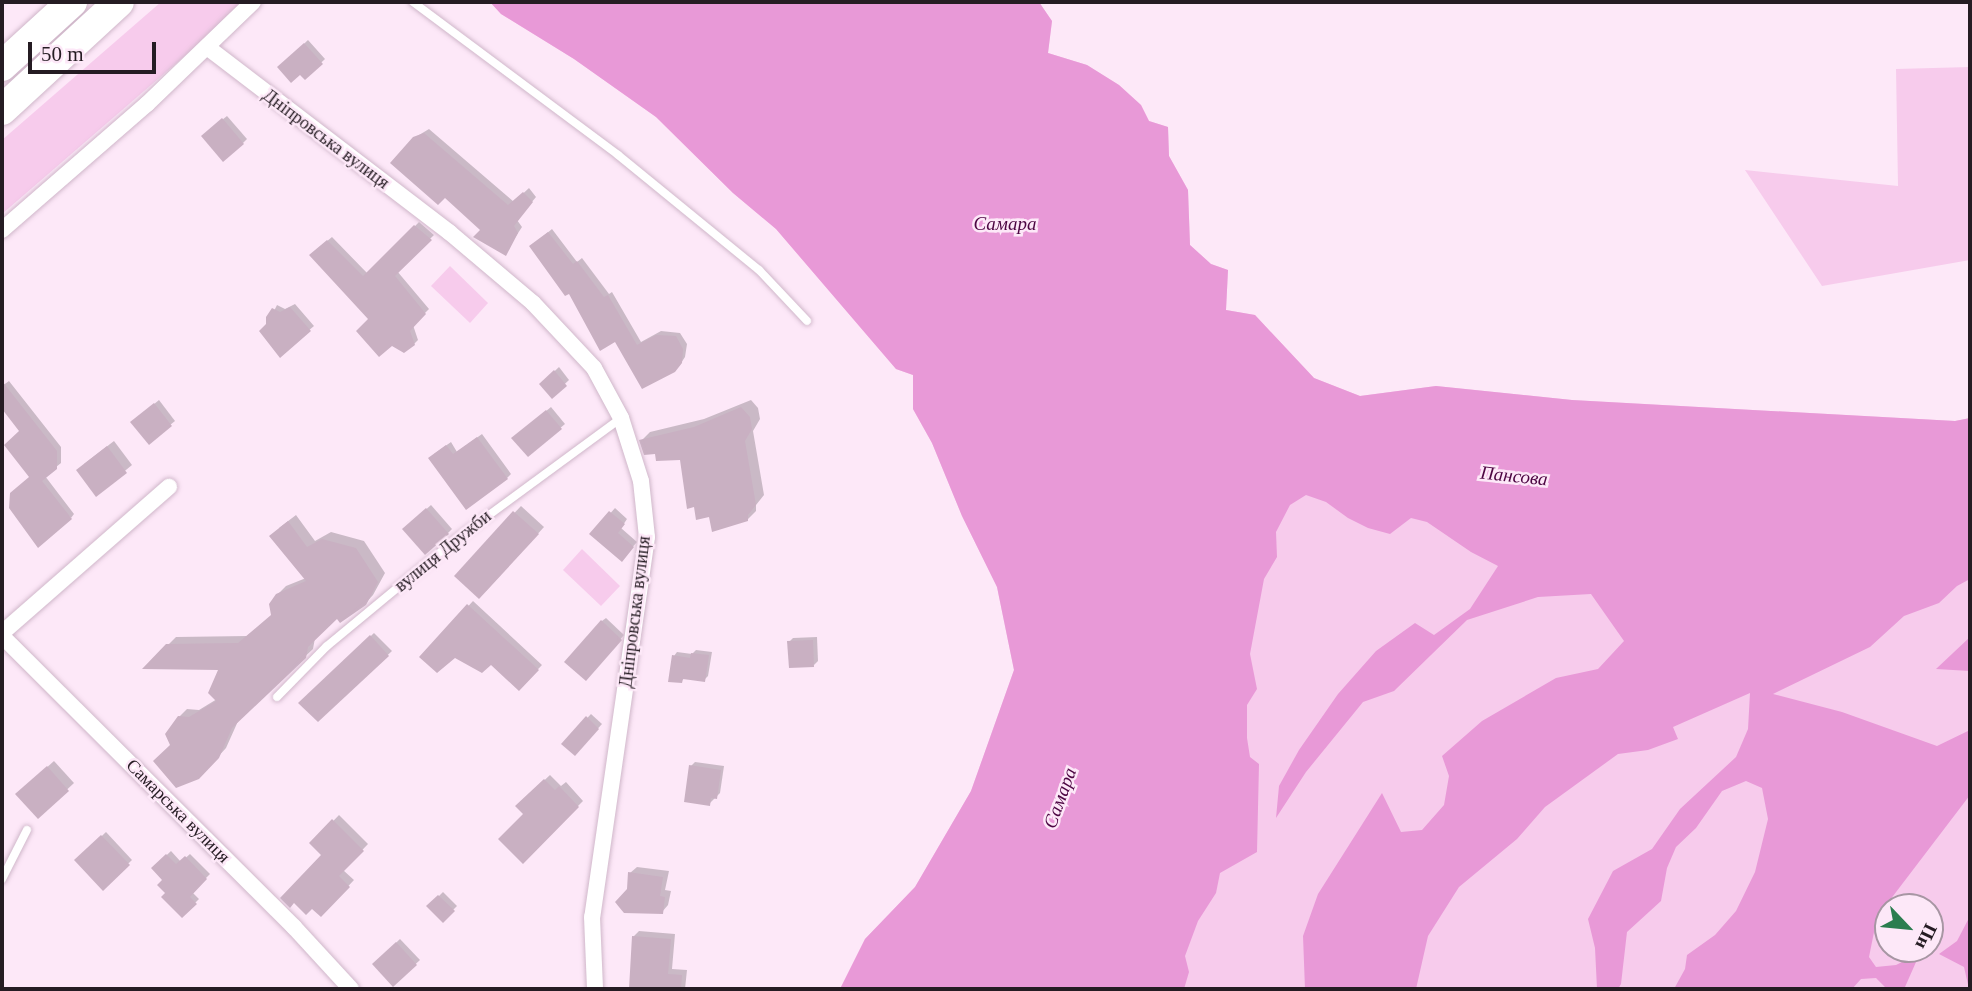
<!DOCTYPE html>
<html>
<head>
<meta charset="utf-8">
<style>
  body { margin:0 }
  #map { position:relative; width:1972px; height:991px; overflow:hidden; background:#fde8f8; font-family:Georgia,serif }
  div>[style] { position:absolute }
  .green>* { inset:0; background:#f7cbec }
  .water>* { inset:0; background:#e899d7 }
  .shadow>* { inset:0; background:#0003 }
  .building>* { inset:0; background:#c9b0c2 }
  .roads { filter:drop-shadow(0 0 2px #d0b7ca) drop-shadow(0 0 2px #d0b7ca) }
  .lane>* { height:8px; margin:-4px; padding:0 4px; transform-origin:4px; border-radius:4px; background:#fff }
  .street>* { height:16px; margin:-8px; padding:0 8px; transform-origin:8px; border-radius:8px; background:#fff }
  .highway>* { height:30px; margin:-15px; padding:0 15px; transform-origin:15px; border-radius:15px; background:#fff }
  span { translate:-50% -50%; white-space:nowrap; text-align:center; line-height:1.15; -webkit-text-stroke:5px #fde8f8; paint-order:stroke }
  .street-label { font-size:18px; color:#251c23 }
  .water-label { font-size:19px; color:#4d0643; font-style:italic }
  .frame { position:absolute; inset:0; border:4px solid #251c23; pointer-events:none }
  .north { position:absolute; left:1874px; top:893px; width:70px; height:70px; box-sizing:border-box; background:#fde8f8; border:2px solid #a796a3; border-radius:50%; rotate:116deg; font-size:19px; font-weight:700; line-height:28px; text-align:center; color:#251c23 }
  .north::after { content:''; display:block; margin:auto; width:24px; height:32px; background:#2b7d4f; clip-path:polygon(50% 0,100% 100%,50% 72%,0 100%) }
  .scale { position:absolute; left:28px; top:42px; width:128px; height:32px; box-sizing:border-box; border:4px solid #251c23; border-top:0; padding-left:9px; font-size:21px; line-height:24px; white-space:nowrap; color:#251c23; -webkit-text-stroke:5px #fde8f8; paint-order:stroke }
</style>
</head>
<body>
<div id="map">
  <div class="green">
    <div style="clip-path:polygon(161px 2px,242px 2px,225px 21px,2px 214px,2px 140px)"></div>
    <div style="clip-path:polygon(evenodd,490px 2px,1039px 2px,1052px 21px,1048px 53px,1087px 65px,1119px 85px,1141px 105px,1149px 121px,1168px 127px,1169px 156px,1188px 190px,1190px 245px,1211px 264px,1228px 270px,1226px 310px,1255px 315px,1314px 378px,1360px 396px,1436px 386px,1572px 400px,1955px 421px,1970px 418px,1970px 989px,840px 989px,865px 939px,915px 887px,971px 791px,1014px 670px,997px 587px,962px 516px,932px 443px,913px 409px,913px 375px,896px 369px,776px 229px,733px 193px,656px 117px,574px 59px,501px 14px,490px 2px,1888px 907px,1930px 907px,1930px 949px,1888px 949px,1888px 907px)"></div>
    <div style="clip-path:polygon(1970px 67px,1970px 260px,1822px 286px,1745px 170px,1898px 186px,1896px 69px)"></div>
    <div style="clip-path:polygon(450px 266px,488px 303px,470px 323px,431px 286px)"></div>
    <div style="clip-path:polygon(582px 549px,620px 586px,601px 606px,563px 570px)"></div>
  </div>
  <div class="water">
    <div style="clip-path:polygon(490px 2px,1039px 2px,1052px 21px,1048px 53px,1087px 65px,1119px 85px,1141px 105px,1149px 121px,1168px 127px,1169px 156px,1188px 190px,1190px 245px,1211px 264px,1228px 270px,1226px 310px,1255px 315px,1314px 378px,1360px 396px,1436px 386px,1572px 400px,1955px 421px,1970px 418px,1970px 579px,1957px 586px,1939px 603px,1904px 616px,1870px 647px,1773px 694px,1842px 712px,1937px 746px,1970px 730px,1970px 795px,1890px 900px,1875px 927px,1869px 957px,1876px 967px,1896px 965px,1920px 953px,1905px 987px,1887px 989px,1876px 978px,1861px 979px,1852px 989px,1674px 989px,1685px 969px,1687px 955px,1715px 935px,1736px 911px,1755px 872px,1768px 819px,1762px 788px,1746px 781px,1722px 791px,1696px 828px,1676px 847px,1667px 868px,1661px 901px,1627px 932px,1621px 984px,1618px 989px,1597px 989px,1595px 948px,1588px 919px,1613px 871px,1652px 849px,1680px 809px,1736px 757px,1748px 729px,1750px 693px,1673px 727px,1678px 739px,1648px 750px,1618px 754px,1545px 807px,1517px 839px,1459px 887px,1428px 936px,1416px 989px,1305px 989px,1303px 936px,1318px 894px,1382px 793px,1401px 832px,1422px 830px,1444px 805px,1449px 776px,1442px 756px,1482px 721px,1556px 678px,1598px 669px,1624px 641px,1591px 594px,1538px 597px,1467px 620px,1394px 691px,1363px 702px,1306px 772px,1276px 818px,1279px 786px,1299px 750px,1338px 694px,1376px 651px,1415px 623px,1434px 635px,1470px 609px,1498px 566px,1471px 552px,1427px 522px,1411px 518px,1390px 534px,1368px 528px,1348px 518px,1326px 502px,1306px 495px,1290px 505px,1276px 532px,1277px 557px,1264px 579px,1250px 654px,1257px 689px,1247px 705px,1247px 738px,1250px 757px,1259px 764px,1257px 852px,1220px 873px,1216px 893px,1198px 921px,1185px 956px,1189px 972px,1184px 989px,840px 989px,865px 939px,915px 887px,971px 791px,1014px 670px,997px 587px,962px 516px,932px 443px,913px 409px,913px 375px,896px 369px,776px 229px,733px 193px,656px 117px,574px 59px,501px 14px)"></div>
    <div style="clip-path:polygon(1970px 637px,1970px 671px,1936px 669px)"></div>
    <div style="clip-path:polygon(1970px 916px,1970px 989px,1969px 989px,1964px 967px,1939px 954px,1957px 941px)"></div>
  </div>
  <div class="shadow">
    <div style="clip-path:polygon(308px 40px,325px 59px,305px 78px,300px 72px,280px 67px)"></div>
    <div style="clip-path:polygon(227px 116px,247px 139px,243px 143px,207px 132px)"></div>
    <div style="clip-path:polygon(429px 129px,514px 202px,529px 188px,536px 197px,517px 220px,522px 227px,505px 253px,482px 230px,414px 138px)"></div>
    <div style="clip-path:polygon(419px 222px,434px 235px,397px 271px,429px 309px,413px 325px,418px 340px,414px 344px,370px 319px,315px 251px,332px 237px,368px 274px)"></div>
    <div style="clip-path:polygon(552px 229px,577px 262px,582px 258px,609px 294px,612px 292px,641px 342px,661px 331px,680px 333px,687px 344px,685px 357px,679px 366px,615px 339px,569px 291px,535px 243px)"></div>
    <div style="clip-path:polygon(295px 304px,314px 326px,280px 355px,267px 325px,277px 305px,285px 309px)"></div>
    <div style="clip-path:polygon(559px 367px,569px 380px,552px 396px,541px 384px)"></div>
    <div style="clip-path:polygon(9px 381px,61px 447px,61px 463px,45px 476px,74px 514px,71px 518px,31px 477px,21px 431px,2px 406px,2px 386px)"></div>
    <div style="clip-path:polygon(159px 400px,175px 421px,149px 442px,136px 419px)"></div>
    <div style="clip-path:polygon(751px 400px,758px 408px,760px 419px,753px 431px,764px 495px,756px 505px,756px 511px,747px 520px,710px 515px,681px 458px,656px 452px,641px 441px,650px 432px,704px 419px)"></div>
    <div style="clip-path:polygon(551px 407px,565px 424px,528px 455px,518px 434px)"></div>
    <div style="clip-path:polygon(482px 434px,511px 474px,507px 478px,434px 454px,451px 442px,457px 452px)"></div>
    <div style="clip-path:polygon(114px 441px,132px 465px,97px 494px,84px 464px)"></div>
    <div style="clip-path:polygon(431px 505px,452px 529px,448px 533px,404px 529px)"></div>
    <div style="clip-path:polygon(521px 506px,544px 527px,486px 591px,456px 575px)"></div>
    <div style="clip-path:polygon(615px 508px,627px 519px,621px 528px,637px 542px,622px 559px,592px 534px)"></div>
    <div style="clip-path:polygon(296px 515px,315px 541px,331px 532px,364px 541px,385px 573px,373px 595px,365px 604px,337px 617px,315px 638px,313px 649px,239px 719px,226px 748px,207px 769px,172px 745px,179px 717px,187px 709px,199px 710px,217px 699px,221px 668px,146px 667px,176px 637px,247px 636px,273px 615px,277px 595px,286px 586px,306px 578px,279px 528px)"></div>
    <div style="clip-path:polygon(473px 601px,542px 665px,519px 689px,491px 663px,455px 655px,421px 657px)"></div>
    <div style="clip-path:polygon(606px 618px,624px 635px,590px 675px,602px 621px)"></div>
    <div style="clip-path:polygon(374px 633px,392px 651px,318px 720px,301px 703px)"></div>
    <div style="clip-path:polygon(817px 637px,818px 661px,814px 665px,789px 642px,793px 638px)"></div>
    <div style="clip-path:polygon(696px 650px,712px 652px,708px 676px,704px 680px,686px 677px,681px 681px,674px 656px,677px 652px,692px 654px)"></div>
    <div style="clip-path:polygon(591px 714px,602px 724px,575px 754px,563px 744px)"></div>
    <div style="clip-path:polygon(54px 761px,74px 783px,38px 817px,24px 788px)"></div>
    <div style="clip-path:polygon(695px 762px,724px 766px,720px 793px,709px 804px,691px 766px)"></div>
    <div style="clip-path:polygon(550px 775px,561px 786px,566px 782px,583px 801px,523px 861px,525px 814px,517px 806px)"></div>
    <div style="clip-path:polygon(339px 815px,368px 844px,343px 870px,354px 880px,321px 915px,312px 906px,295px 901px,324px 855px,312px 843px)"></div>
    <div style="clip-path:polygon(106px 832px,132px 860px,103px 888px,77px 860px)"></div>
    <div style="clip-path:polygon(171px 851px,181px 862px,190px 854px,210px 874px,192px 892px,199px 899px,182px 916px,168px 893px,165px 880px,153px 868px)"></div>
    <div style="clip-path:polygon(637px 867px,669px 871px,665px 890px,671px 891px,668px 905px,662px 912px,628px 889px,630px 873px)"></div>
    <div style="clip-path:polygon(443px 892px,457px 906px,443px 920px,429px 906px)"></div>
    <div style="clip-path:polygon(639px 931px,675px 934px,672px 969px,687px 970px,685px 989px,630px 989px,633px 937px)"></div>
    <div style="clip-path:polygon(400px 939px,420px 960px,393px 985px,374px 964px)"></div>
  </div>
  <div class="building">
    <div style="clip-path:polygon(304px 43px,323px 64px,305px 80px,300px 75px,291px 83px,277px 67px)"></div>
    <div style="clip-path:polygon(222px 118px,244px 144px,223px 162px,201px 136px)"></div>
    <div style="clip-path:polygon(424px 133px,508px 205px,523px 192px,533px 202px,514px 226px,518px 233px,506px 256px,473px 237px,480px 230px,445px 198px,438px 205px,390px 163px,413px 137px)"></div>
    <div style="clip-path:polygon(414px 225px,432px 240px,395px 276px,426px 314px,410px 331px,415px 345px,404px 353px,392px 346px,379px 357px,356px 331px,368px 319px,309px 255px,327px 240px,363px 276px)"></div>
    <div style="clip-path:polygon(548px 232px,573px 264px,577px 261px,604px 297px,608px 295px,637px 345px,656px 335px,676px 336px,683px 349px,682px 363px,675px 372px,642px 389px,615px 342px,600px 351px,569px 294px,565px 296px,529px 246px)"></div>
    <div style="clip-path:polygon(290px 307px,311px 331px,280px 358px,259px 331px,266px 324px,266px 317px,272px 308px,280px 312px)"></div>
    <div style="clip-path:polygon(554px 370px,567px 386px,552px 399px,539px 384px)"></div>
    <div style="clip-path:polygon(2px 381px,57px 451px,57px 469px,42px 481px,72px 519px,38px 548px,9px 508px,10px 493px,29px 477px,4px 445px,19px 431px,2px 409px)"></div>
    <div style="clip-path:polygon(154px 403px,172px 426px,149px 445px,130px 422px)"></div>
    <div style="clip-path:polygon(741px 407px,750px 417px,752px 429px,745px 441px,756px 505px,748px 515px,748px 521px,712px 532px,709px 517px,696px 520px,694px 507px,687px 509px,680px 460px,656px 461px,655px 454px,644px 455px,639px 440px,694px 427px)"></div>
    <div style="clip-path:polygon(546px 410px,562px 429px,528px 457px,511px 438px)"></div>
    <div style="clip-path:polygon(477px 437px,508px 479px,466px 510px,428px 458px,446px 445px,453px 454px)"></div>
    <div style="clip-path:polygon(107px 446px,127px 473px,96px 497px,76px 470px)"></div>
    <div style="clip-path:polygon(426px 508px,449px 534px,425px 555px,402px 529px)"></div>
    <div style="clip-path:polygon(513px 511px,539px 534px,479px 599px,454px 576px)"></div>
    <div style="clip-path:polygon(609px 511px,625px 524px,618px 533px,634px 547px,622px 562px,589px 534px)"></div>
    <div style="clip-path:polygon(288px 521px,307px 547px,322px 539px,356px 548px,378px 582px,366px 605px,340px 623px,337px 619px,308px 647px,306px 658px,232px 728px,219px 758px,199px 779px,176px 788px,153px 761px,170px 745px,165px 734px,178px 716px,189px 717px,216px 701px,208px 693px,218px 670px,142px 669px,166px 644px,238px 643px,271px 615px,269px 604px,276px 594px,306px 581px,269px 536px)"></div>
    <div style="clip-path:polygon(467px 604px,539px 670px,519px 691px,491px 665px,482px 673px,455px 658px,437px 673px,419px 657px)"></div>
    <div style="clip-path:polygon(601px 620px,622px 640px,586px 681px,564px 662px)"></div>
    <div style="clip-path:polygon(370px 635px,389px 656px,318px 722px,298px 703px)"></div>
    <div style="clip-path:polygon(813px 640px,814px 667px,789px 668px,787px 641px)"></div>
    <div style="clip-path:polygon(691px 653px,709px 655px,705px 682px,683px 679px,682px 683px,668px 682px,672px 655px,690px 658px)"></div>
    <div style="clip-path:polygon(586px 716px,599px 729px,575px 756px,561px 744px)"></div>
    <div style="clip-path:polygon(689px 765px,721px 770px,717px 799px,711px 798px,710px 806px,684px 802px)"></div>
    <div style="clip-path:polygon(47px 766px,69px 791px,38px 819px,15px 794px)"></div>
    <div style="clip-path:polygon(544px 779px,555px 790px,559px 786px,579px 807px,523px 864px,498px 839px,523px 814px,515px 806px)"></div>
    <div style="clip-path:polygon(332px 819px,364px 851px,339px 876px,350px 887px,321px 917px,312px 909px,306px 915px,294px 903px,290px 908px,280px 898px,321px 855px,309px 843px)"></div>
    <div style="clip-path:polygon(101px 835px,130px 865px,103px 891px,74px 860px)"></div>
    <div style="clip-path:polygon(166px 854px,176px 864px,185px 856px,207px 879px,190px 897px,197px 904px,182px 918px,161px 897px,165px 893px,157px 885px,162px 880px,151px 868px)"></div>
    <div style="clip-path:polygon(628px 872px,663px 877px,660px 896px,665px 897px,663px 914px,624px 913px,619px 907px,615px 902px,627px 889px)"></div>
    <div style="clip-path:polygon(438px 895px,455px 911px,443px 923px,426px 906px)"></div>
    <div style="clip-path:polygon(632px 936px,671px 939px,668px 974px,682px 975px,681px 989px,629px 989px)"></div>
    <div style="clip-path:polygon(396px 942px,417px 965px,393px 987px,372px 964px)"></div>
  </div>
  <div class="roads">
    <div class="lane">
      <div style="left:413px;top:2px;width:256px;rotate:36.7deg"></div>
      <div style="left:618px;top:155px;width:182px;rotate:39.2deg"></div>
      <div style="left:759px;top:270px;width:70px;rotate:46.7deg"></div>
      <div style="left:277px;top:697px;width:71px;rotate:-45.6deg"></div>
      <div style="left:327px;top:646px;width:166px;rotate:-39.6deg"></div>
      <div style="left:455px;top:540px;width:206px;rotate:-36.3deg"></div>
      <div style="left:2px;top:879px;width:55px;rotate:-63deg"></div>
    </div>
    <div class="street">
      <div style="left:207px;top:47px;width:305px;rotate:37.4deg"></div>
      <div style="left:449px;top:232px;width:110px;rotate:40.2deg"></div>
      <div style="left:533px;top:303px;width:89px;rotate:46.8deg"></div>
      <div style="left:594px;top:368px;width:57px;rotate:61.6deg"></div>
      <div style="left:621px;top:418px;width:66px;rotate:72.4deg"></div>
      <div style="left:641px;top:481px;width:56px;rotate:83.9deg"></div>
      <div style="left:647px;top:537px;width:384px;rotate:98.2deg"></div>
      <div style="left:592px;top:917px;width:72px;rotate:87.6deg"></div>
      <div style="left:2px;top:230px;width:192px;rotate:-41deg"></div>
      <div style="left:147px;top:104px;width:147px;rotate:-43.9deg"></div>
      <div style="left:2px;top:633px;width:222px;rotate:-41.2deg"></div>
      <div style="left:2px;top:636px;width:412px;rotate:44.9deg"></div>
      <div style="left:294px;top:927px;width:84px;rotate:47.4deg"></div>
    </div>
    <div class="highway">
      <div style="left:2px;top:66px;width:95px;rotate:-42.4deg"></div>
      <div style="left:2px;top:110px;width:159px;rotate:-42.7deg"></div>
    </div>
  </div>
  <div class="street-label">
    <span style="left:326px;top:139px;rotate:37deg">Дніпровська вулиця</span>
    <span style="left:443px;top:551px;rotate:-39deg">вулиця Дружби</span>
    <span style="left:635px;top:612px;rotate:-83deg">Дніпровська вулиця</span>
    <span style="left:178px;top:811px;rotate:45deg">Самарська вулиця</span>
  </div>
  <div class="water-label">
    <span style="left:1005px;top:224px">Самара</span>
    <span style="left:1514px;top:476px;rotate:6deg">Пансова</span>
    <span style="left:1060px;top:798px;rotate:-70deg">Самара</span>
  </div>
  <div class="frame"></div>
  <div class="north">Пн</div>
  <div class="scale">50 m</div>
</div>
</body>
</html>
